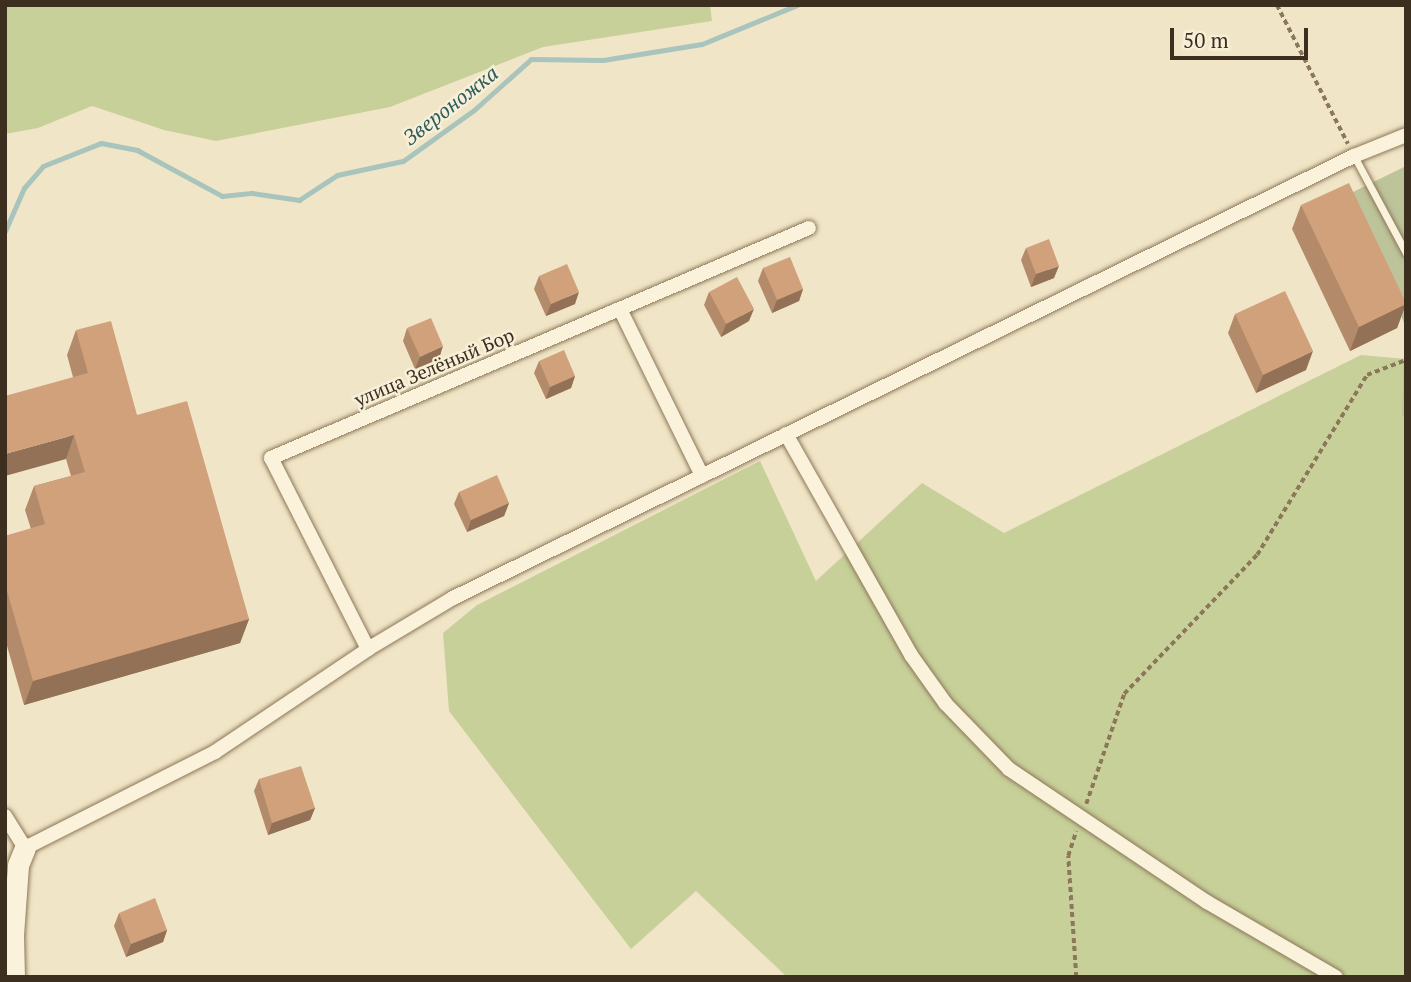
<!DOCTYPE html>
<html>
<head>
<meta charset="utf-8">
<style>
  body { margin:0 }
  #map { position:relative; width:1411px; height:982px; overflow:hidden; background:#f0e5c6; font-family:"PT Serif",serif }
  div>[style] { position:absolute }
  .green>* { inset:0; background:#c7d099 }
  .cemetery>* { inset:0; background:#bdc499 }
  .stream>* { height:5px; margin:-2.5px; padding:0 2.5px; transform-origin:2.5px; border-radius:2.5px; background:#a8c4bd }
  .path>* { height:3.5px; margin-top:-1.75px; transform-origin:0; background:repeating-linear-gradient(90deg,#8d775b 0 5px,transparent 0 8.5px) }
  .roads { filter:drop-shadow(0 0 2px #8d775b) drop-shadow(0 0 2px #8d775b) }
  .lane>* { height:7px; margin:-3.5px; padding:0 3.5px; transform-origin:3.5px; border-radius:3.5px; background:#faf2db }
  .street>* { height:14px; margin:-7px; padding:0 7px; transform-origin:7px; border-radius:7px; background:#faf2db }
  .secondary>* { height:21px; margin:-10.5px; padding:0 10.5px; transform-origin:10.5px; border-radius:10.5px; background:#faf2db }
  .wall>* { inset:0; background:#b38a6a }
  .shaded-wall>* { inset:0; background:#927156 }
  .building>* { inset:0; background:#d0a17b }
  span { translate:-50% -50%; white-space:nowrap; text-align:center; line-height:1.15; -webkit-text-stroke:5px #f7efd7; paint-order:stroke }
  .street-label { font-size:19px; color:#3d2f1f }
  .water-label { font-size:21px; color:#2e5d5c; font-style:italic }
  .frame { position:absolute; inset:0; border:7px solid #3d2f1f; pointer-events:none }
  .scale { position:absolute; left:1170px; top:28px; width:138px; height:32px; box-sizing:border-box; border:4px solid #3d2f1f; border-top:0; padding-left:9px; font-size:21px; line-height:24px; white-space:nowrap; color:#3d2f1f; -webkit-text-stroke:5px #f7efd7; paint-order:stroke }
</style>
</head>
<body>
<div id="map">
  <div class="green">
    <div style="clip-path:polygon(5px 5px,710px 5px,712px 21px,543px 47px,390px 107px,216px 141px,164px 130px,92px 106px,38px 128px,5px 134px)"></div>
    <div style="clip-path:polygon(1361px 355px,1406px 359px,1406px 977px,787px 977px,696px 891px,631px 949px,449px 711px,443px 633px,477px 605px,760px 461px,816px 581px,922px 483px,1004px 533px)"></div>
  </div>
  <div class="cemetery">
    <div style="clip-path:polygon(1406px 166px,1406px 421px,1402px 415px,1405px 325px,1349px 194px)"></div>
  </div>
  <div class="stream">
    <div style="left:5px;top:231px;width:47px;rotate:-66.2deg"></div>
    <div style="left:24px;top:188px;width:29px;rotate:-49deg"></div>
    <div style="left:43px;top:166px;width:62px;rotate:-21.6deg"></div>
    <div style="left:101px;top:143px;width:37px;rotate:11deg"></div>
    <div style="left:137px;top:150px;width:97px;rotate:28.4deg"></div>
    <div style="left:222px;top:196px;width:30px;rotate:-6deg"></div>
    <div style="left:252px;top:193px;width:48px;rotate:8.5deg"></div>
    <div style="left:299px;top:200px;width:45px;rotate:-33.3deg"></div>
    <div style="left:337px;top:175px;width:67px;rotate:-12deg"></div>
    <div style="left:403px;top:161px;width:87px;rotate:-35.7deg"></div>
    <div style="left:474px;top:110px;width:76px;rotate:-41.8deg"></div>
    <div style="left:531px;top:59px;width:72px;rotate:0.8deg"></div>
    <div style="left:603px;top:60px;width:100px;rotate:-9.2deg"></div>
    <div style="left:702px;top:44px;width:103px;rotate:-22.3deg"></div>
  </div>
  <div class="path">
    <div style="left:1277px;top:5px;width:156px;rotate:62.9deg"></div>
    <div style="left:1086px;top:804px;width:116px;rotate:-70.9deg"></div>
    <div style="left:1124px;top:694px;width:192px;rotate:-46.3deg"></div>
    <div style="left:1257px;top:555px;width:211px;rotate:-58.6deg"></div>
    <div style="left:1367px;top:375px;width:42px;rotate:-21deg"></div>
    <div style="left:1076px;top:977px;width:121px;rotate:-93.8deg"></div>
    <div style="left:1068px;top:856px;width:26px;rotate:-72deg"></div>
  </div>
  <div class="roads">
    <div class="lane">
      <div style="left:1354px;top:156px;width:110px;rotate:61.8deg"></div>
    </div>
    <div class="street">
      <div style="left:620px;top:309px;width:186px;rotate:63.8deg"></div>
      <div style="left:786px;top:434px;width:254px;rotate:60.5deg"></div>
      <div style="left:911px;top:655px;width:60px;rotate:54.5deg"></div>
      <div style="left:946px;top:704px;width:91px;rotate:45.9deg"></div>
      <div style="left:1009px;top:769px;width:239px;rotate:33.9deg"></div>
      <div style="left:1207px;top:902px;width:149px;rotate:30.2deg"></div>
      <div style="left:368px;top:649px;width:214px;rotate:-116.9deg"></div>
      <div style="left:271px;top:458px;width:585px;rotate:-23.15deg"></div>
      <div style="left:5px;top:816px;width:38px;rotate:58deg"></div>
      <div style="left:25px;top:848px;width:213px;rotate:-26.8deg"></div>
      <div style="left:215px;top:752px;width:184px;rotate:-33.9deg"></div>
      <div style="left:368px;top:649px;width:99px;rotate:-31deg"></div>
      <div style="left:453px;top:598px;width:1004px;rotate:-26.13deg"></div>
      <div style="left:1354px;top:156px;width:56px;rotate:-22deg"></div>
    </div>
    <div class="secondary">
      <div style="left:14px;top:977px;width:42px;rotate:-91.4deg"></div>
      <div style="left:13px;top:935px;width:70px;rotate:-85.9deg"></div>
      <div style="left:18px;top:865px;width:18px;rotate:-68deg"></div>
    </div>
  </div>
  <div class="wall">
    <div style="clip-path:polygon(1301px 205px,1406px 303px,1397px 328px,1350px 351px,1292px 229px)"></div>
    <div style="clip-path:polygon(1026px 248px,1054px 278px,1031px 287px,1021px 260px)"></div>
    <div style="clip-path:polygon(763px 268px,803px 289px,799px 301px,772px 313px,758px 281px)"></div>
    <div style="clip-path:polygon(539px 276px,575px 304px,546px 316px,534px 289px)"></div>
    <div style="clip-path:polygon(709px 292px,749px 321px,721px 337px,704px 305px)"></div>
    <div style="clip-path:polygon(1235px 314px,1306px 370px,1256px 393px,1228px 333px)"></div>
    <div style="clip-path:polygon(407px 328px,439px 359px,415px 369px,403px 341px)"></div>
    <div style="clip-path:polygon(76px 330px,137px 415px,249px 619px,240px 643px,24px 705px,5px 639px,5px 536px,31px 529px,25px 510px,34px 486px,71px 476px,66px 459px,73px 377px,67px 355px)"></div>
    <div style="clip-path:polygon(539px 361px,575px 376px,571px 388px,546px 399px,534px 373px)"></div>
    <div style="clip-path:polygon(459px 492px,509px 503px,504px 516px,467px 532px,454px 504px)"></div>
    <div style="clip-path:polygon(259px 779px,315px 808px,310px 820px,268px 835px,254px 791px)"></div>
    <div style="clip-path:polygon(119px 913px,167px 930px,163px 942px,126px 957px,114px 926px)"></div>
  </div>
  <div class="shaded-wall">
    <div style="clip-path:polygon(1059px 266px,1054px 278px,1031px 287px,1036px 274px)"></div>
    <div style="clip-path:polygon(803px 289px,799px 301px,772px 313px,777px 300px)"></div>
    <div style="clip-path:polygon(579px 292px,575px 304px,546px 316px,551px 304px)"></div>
    <div style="clip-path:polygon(1406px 304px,1397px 328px,1350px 351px,1359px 327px)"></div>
    <div style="clip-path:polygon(754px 309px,749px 321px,721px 337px,726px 324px)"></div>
    <div style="clip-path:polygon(443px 346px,439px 359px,415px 369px,420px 357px)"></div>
    <div style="clip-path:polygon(1313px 351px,1306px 370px,1256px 393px,1263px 375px)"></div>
    <div style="clip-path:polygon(575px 376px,571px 388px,546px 399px,550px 387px)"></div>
    <div style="clip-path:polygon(74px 435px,66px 459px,5px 476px,5px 454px)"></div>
    <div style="clip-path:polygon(509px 503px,504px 516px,467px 532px,471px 520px)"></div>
    <div style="clip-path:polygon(249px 619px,240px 643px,24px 705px,33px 681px)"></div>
    <div style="clip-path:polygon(315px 808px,310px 820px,268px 835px,272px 823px)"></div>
    <div style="clip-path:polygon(167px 930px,163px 942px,126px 957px,131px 944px)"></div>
  </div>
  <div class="building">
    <div style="clip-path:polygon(1349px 183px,1406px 303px,1406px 304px,1359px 327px,1301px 205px)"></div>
    <div style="clip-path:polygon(1049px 239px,1059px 266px,1036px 274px,1026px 248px)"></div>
    <div style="clip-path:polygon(790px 257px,803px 289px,777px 300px,763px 268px)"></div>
    <div style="clip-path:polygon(567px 264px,579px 292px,551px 304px,539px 276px)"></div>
    <div style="clip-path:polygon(737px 277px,754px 309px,726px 324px,709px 292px)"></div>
    <div style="clip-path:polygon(1285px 291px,1313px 351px,1263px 375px,1235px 314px)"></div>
    <div style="clip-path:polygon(431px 318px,443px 346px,420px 357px,407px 328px)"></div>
    <div style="clip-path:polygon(111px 321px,137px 415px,187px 401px,249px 619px,33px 681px,5px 584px,5px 536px,45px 524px,34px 486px,85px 472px,74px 435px,5px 454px,5px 396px,88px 373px,76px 330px)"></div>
    <div style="clip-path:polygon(564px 350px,575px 376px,550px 387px,539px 361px)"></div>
    <div style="clip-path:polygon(497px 475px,509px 503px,471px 520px,459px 492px)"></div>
    <div style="clip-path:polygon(301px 766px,315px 808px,272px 823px,259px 779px)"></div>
    <div style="clip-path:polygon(155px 898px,167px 930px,131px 944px,119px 913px)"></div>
  </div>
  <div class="street-label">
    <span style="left:434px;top:367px;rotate:-23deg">улица Зелёный Бор</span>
  </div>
  <div class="water-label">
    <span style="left:450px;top:105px;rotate:-38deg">Звероножка</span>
  </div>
  <div class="frame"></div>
  <div class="scale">50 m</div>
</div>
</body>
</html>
